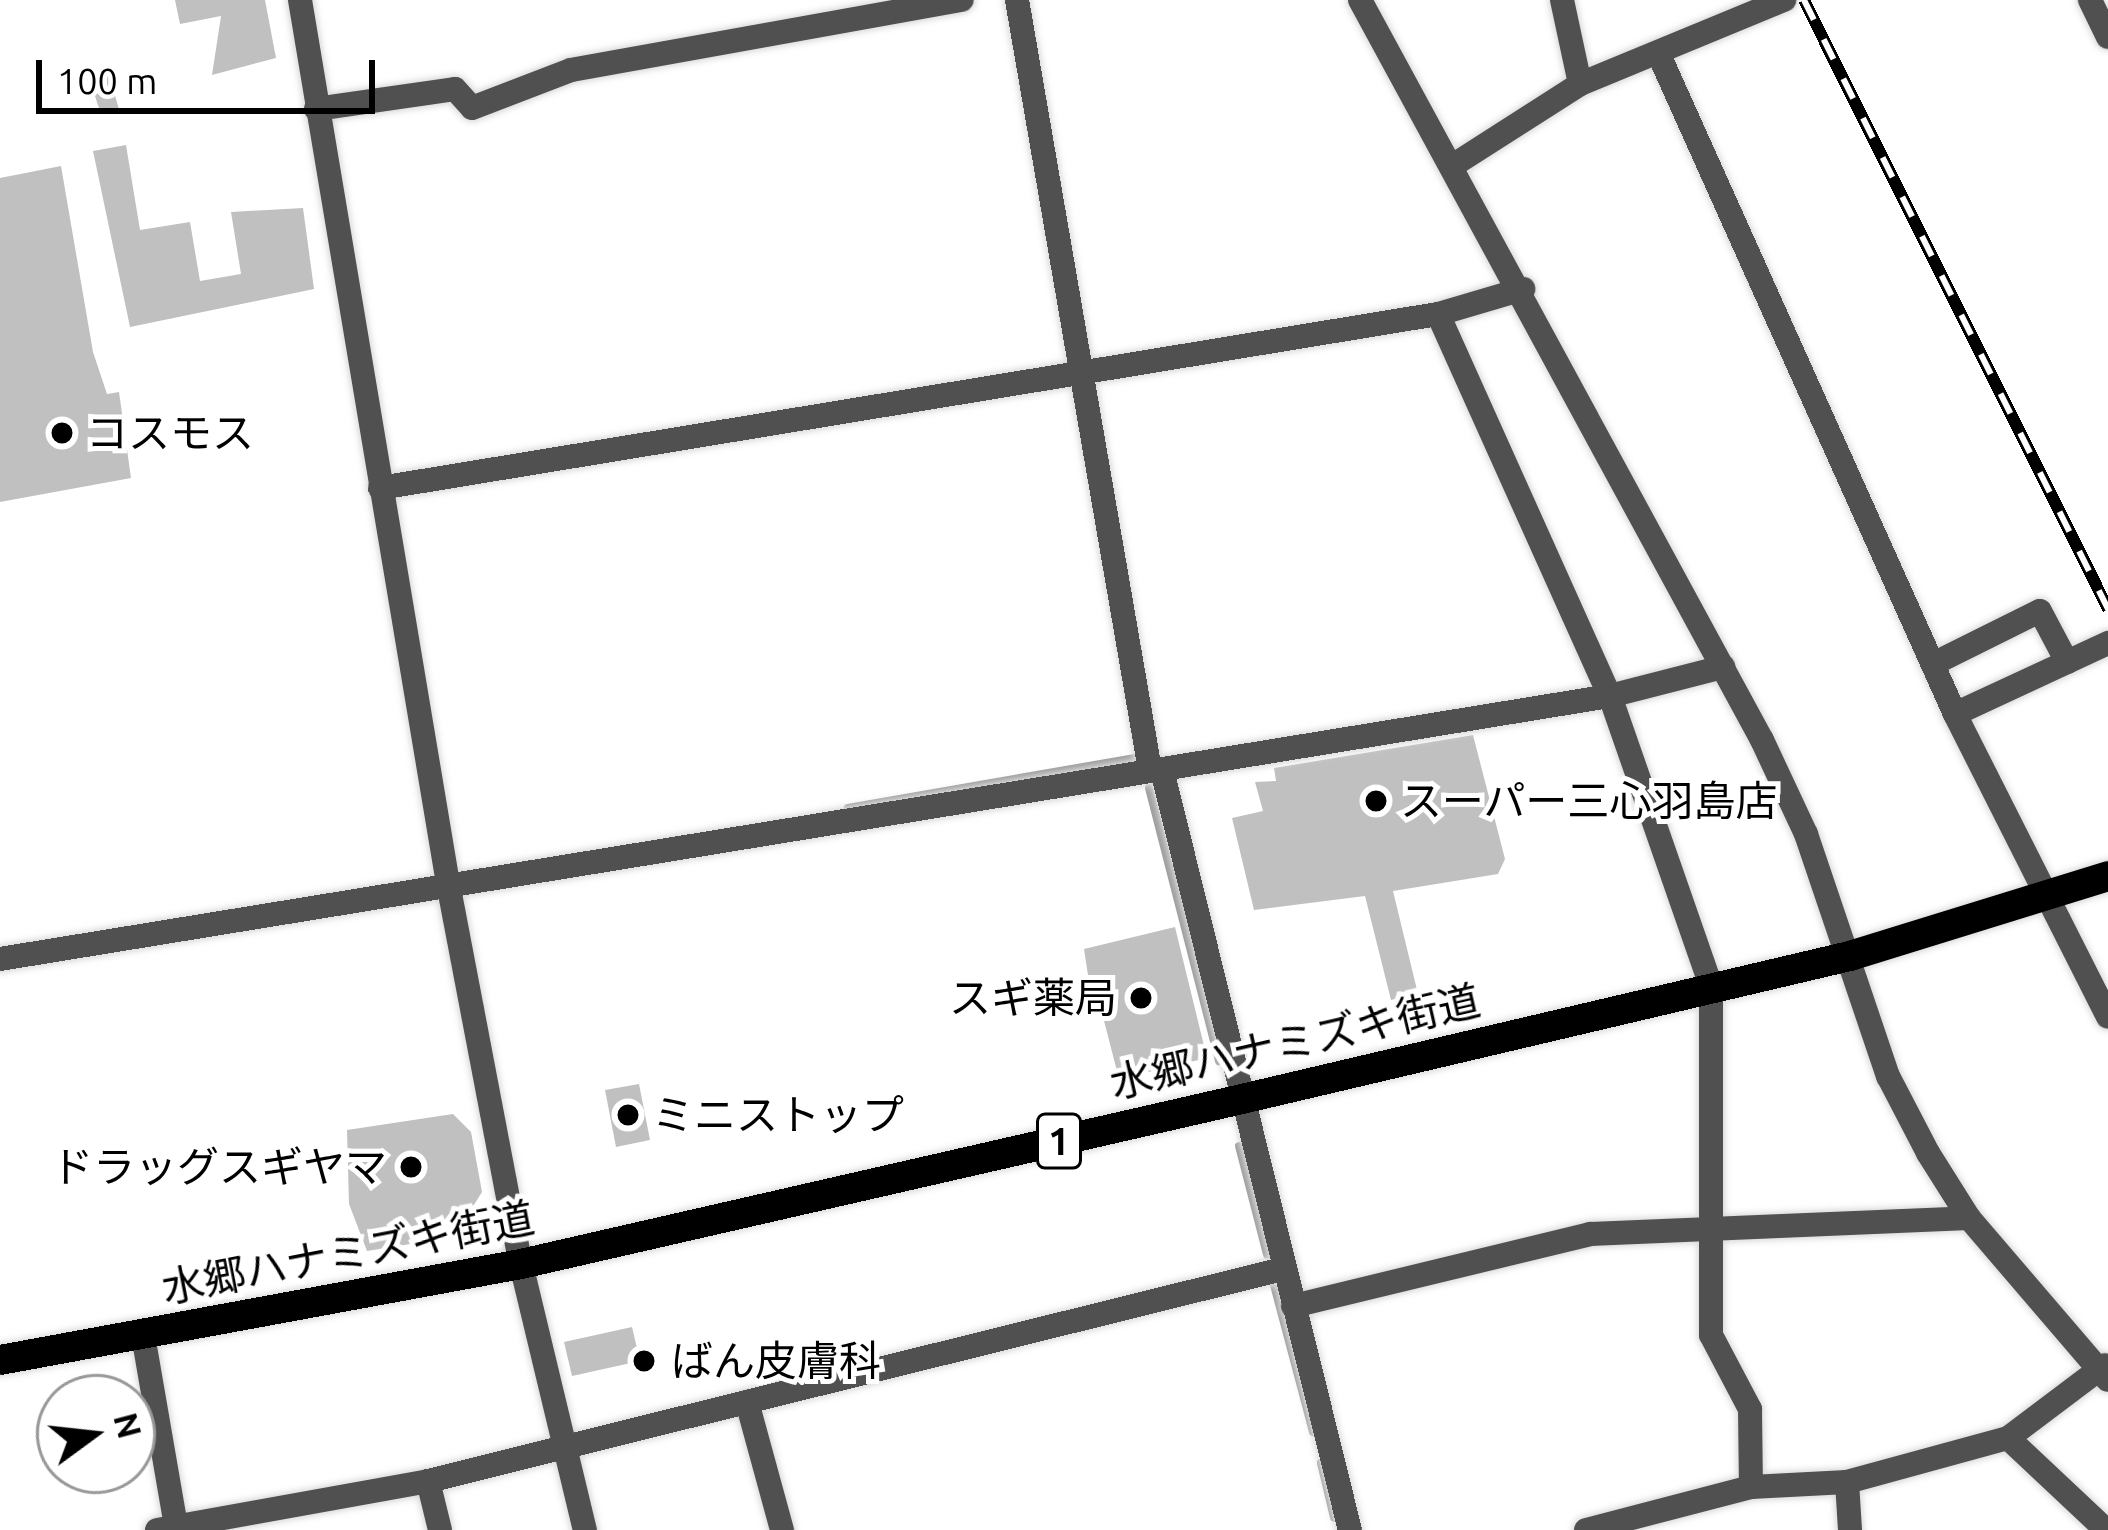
<!DOCTYPE html>
<html>
<head>
<meta charset="utf-8">
<style>
  body { margin:0 }
  #map { position:relative; width:2108px; height:1530px; overflow:hidden; background:#fff; font-family:Ubuntu,"Noto Sans JP",sans-serif }
  div>[style] { position:absolute }
  .stream>* { height:8px; margin:-4px; padding:0 4px; transform-origin:4px; border-radius:4px; background:#9e9e9e }
  .building>* { inset:0; background:#c0c0c0 }
  .roads { filter:drop-shadow(0 0 3px #dbdbdb) drop-shadow(0 0 3px #dbdbdb) }
  .minor>* { height:24px; margin:-12px; padding:0 12px; transform-origin:12px; border-radius:12px; background:#505050 }
  .major>* { height:30px; margin:-15px; padding:0 15px; transform-origin:15px; border-radius:15px; background:#000 }
  .rail>* { height:12px; margin-top:-6px; transform-origin:0; background:repeating-linear-gradient(90deg,#fff 0 22px,#000 0 44px); box-sizing:border-box; border-block:3px solid #000 }
  .dots>* { width:33px; height:33px; translate:-50% -50%; box-sizing:border-box; border:6px solid #fff; border-radius:50% }
  span { translate:-50% -50%; white-space:nowrap; text-align:center; line-height:1.15; -webkit-text-stroke:10px #fff; paint-order:stroke }
  .shield-label span { padding:3px 9px; background:#fff; border:3px solid; border-radius:9px; -webkit-text-stroke-width:0 }
  .shield-label { font-size:39px; color:#000; font-weight:700 }
  .poi-label { font-size:42px; color:#000 }
  .left { translate:0 -50%; text-align:left }
  .right { translate:-100% -50%; text-align:right }
  .street-label { font-size:42px; color:#000 }
  .north { position:absolute; left:36px; top:1374px; width:120px; height:120px; box-sizing:border-box; background:#fff; border:3px solid #999; border-radius:50%; rotate:75deg; font-size:33px; font-weight:700; line-height:48px; text-align:center; color:#000 }
  .north::after { content:''; display:block; margin:auto; width:42px; height:54px; background:#000; clip-path:polygon(50% 0,100% 100%,50% 72%,0 100%) }
  .scale { position:absolute; left:36px; top:60px; width:339px; height:54px; box-sizing:border-box; border:6px solid #000; border-top:0; padding-left:15px; font-size:36px; line-height:42px; white-space:nowrap; color:#000; -webkit-text-stroke:9px #fff; paint-order:stroke }
</style>
</head>
<body>
<div id="map">
  <div class="stream">
    <div style="left:1149px;top:788px;width:282px;rotate:75.6deg"></div>
    <div style="left:848px;top:808px;width:290px;rotate:-9.9deg"></div>
    <div style="left:1239px;top:1146px;width:112px;rotate:75.5deg"></div>
    <div style="left:1274px;top:1285px;width:152px;rotate:75.1deg"></div>
    <div style="left:1321px;top:1463px;width:56px;rotate:76.5deg"></div>
  </div>
  <div class="building">
    <div style="clip-path:polygon(175px 0,265px 0,276px 58px,212px 75px,221px 16px,180px 24px)"></div>
    <div style="clip-path:polygon(107px 69px,119px 109px,101px 114px,87px 72px)"></div>
    <div style="clip-path:polygon(126px 145px,140px 230px,190px 222px,200px 281px,241px 274px,231px 212px,303px 208px,314px 289px,130px 327px,93px 151px)"></div>
    <div style="clip-path:polygon(61px 166px,93px 352px,107px 394px,119px 392px,131px 478px,0 502px,0 178px)"></div>
    <div style="clip-path:polygon(1473px 735px,1505px 859px,1498px 874px,1393px 891px,1418px 994px,1391px 1000px,1365px 896px,1254px 910px,1232px 818px,1263px 811px,1255px 782px,1276px 781px,1274px 768px)"></div>
    <div style="clip-path:polygon(1175px 927px,1207px 1058px,1119px 1079px,1102px 1013px,1094px 1015px,1084px 949px)"></div>
    <div style="clip-path:polygon(639px 1084px,650px 1140px,616px 1147px,605px 1090px)"></div>
    <div style="clip-path:polygon(453px 1114px,471px 1132px,482px 1192px,454px 1237px,367px 1251px,349px 1204px,347px 1130px)"></div>
    <div style="clip-path:polygon(632px 1327px,640px 1361px,572px 1376px,564px 1342px)"></div>
  </div>
  <div class="roads">
    <div class="minor">
      <div style="left:300px;top:0;width:895px;rotate:80.49deg"></div>
      <div style="left:448px;top:883px;width:388px;rotate:79.2deg"></div>
      <div style="left:521px;top:1264px;width:274px;rotate:76.5deg"></div>
      <div style="left:1017px;top:0;width:781px;rotate:80.2deg"></div>
      <div style="left:1360px;top:0;width:842px;rotate:61.49deg"></div>
      <div style="left:1762px;top:740px;width:104px;rotate:64.9deg"></div>
      <div style="left:1806px;top:834px;width:256px;rotate:71.3deg"></div>
      <div style="left:1888px;top:1076px;width:87px;rotate:62.5deg"></div>
      <div style="left:1928px;top:1153px;width:77px;rotate:57.8deg"></div>
      <div style="left:1969px;top:1218px;width:213px;rotate:49.4deg"></div>
      <div style="left:1562px;top:0;width:86px;rotate:77.9deg"></div>
      <div style="left:2090px;top:0;width:41px;rotate:64.1deg"></div>
      <div style="left:1660px;top:57px;width:720px;rotate:65.82deg"></div>
      <div style="left:1955px;top:714px;width:339px;rotate:63.2deg"></div>
      <div style="left:316px;top:109px;width:140px;rotate:-8.2deg"></div>
      <div style="left:455px;top:89px;width:25px;rotate:48deg"></div>
      <div style="left:472px;top:108px;width:106px;rotate:-21deg"></div>
      <div style="left:571px;top:70px;width:397px;rotate:-10.2deg"></div>
      <div style="left:1452px;top:166px;width:152px;rotate:-32.6deg"></div>
      <div style="left:1580px;top:84px;width:221px;rotate:-22.4deg"></div>
      <div style="left:1438px;top:314px;width:419px;rotate:65.8deg"></div>
      <div style="left:1610px;top:696px;width:307px;rotate:70.8deg"></div>
      <div style="left:1711px;top:986px;width:349px;rotate:90deg"></div>
      <div style="left:1711px;top:1335px;width:84px;rotate:62.2deg"></div>
      <div style="left:1750px;top:1409px;width:78px;rotate:89.3deg"></div>
      <div style="left:380px;top:488px;width:1072px;rotate:-9.34deg"></div>
      <div style="left:1438px;top:314px;width:89px;rotate:-16.4deg"></div>
      <div style="left:1933px;top:664px;width:119px;rotate:-26.4deg"></div>
      <div style="left:2040px;top:611px;width:58px;rotate:62.1deg"></div>
      <div style="left:1955px;top:714px;width:169px;rotate:-24.9deg"></div>
      <div style="left:1162px;top:770px;width:783px;rotate:76.11deg"></div>
      <div style="left:0;top:959px;width:1631px;rotate:-9.28deg"></div>
      <div style="left:1610px;top:696px;width:117px;rotate:-14.4deg"></div>
      <div style="left:1293px;top:1306px;width:306px;rotate:-13.6deg"></div>
      <div style="left:1590px;top:1234px;width:379px;rotate:-2.4deg"></div>
      <div style="left:143px;top:1335px;width:195px;rotate:80.2deg"></div>
      <div style="left:747px;top:1402px;width:133px;rotate:74.7deg"></div>
      <div style="left:2008px;top:1438px;width:134px;rotate:43.2deg"></div>
      <div style="left:428px;top:1481px;width:50px;rotate:76.2deg"></div>
      <div style="left:1847px;top:1482px;width:48px;rotate:86.4deg"></div>
      <div style="left:157px;top:1530px;width:275px;rotate:-10.2deg"></div>
      <div style="left:428px;top:1481px;width:881px;rotate:-13.93deg"></div>
      <div style="left:1586px;top:1530px;width:171px;rotate:-14.6deg"></div>
      <div style="left:1751px;top:1487px;width:96px;rotate:-3deg"></div>
      <div style="left:1847px;top:1482px;width:167px;rotate:-15.3deg"></div>
      <div style="left:2008px;top:1438px;width:121px;rotate:-37deg"></div>
    </div>
    <div class="major">
      <div style="left:0;top:1360px;width:530px;rotate:-10.44deg"></div>
      <div style="left:521px;top:1264px;width:740px;rotate:-12.89deg"></div>
      <div style="left:1242px;top:1099px;width:625px;rotate:-13.24deg"></div>
      <div style="left:1850px;top:956px;width:270px;rotate:-17.2deg"></div>
    </div>
  </div>
  <div class="rail">
    <div style="left:1804px;top:0;width:681px;rotate:63.47deg"></div>
  </div>
  <div class="dots">
    <div style="left:62px;top:433px;background:#000"></div>
    <div style="left:1376px;top:801px;background:#000"></div>
    <div style="left:1141px;top:998px;background:#000"></div>
    <div style="left:628px;top:1115px;background:#000"></div>
    <div style="left:411px;top:1167px;background:#000"></div>
    <div style="left:644px;top:1361px;background:#000"></div>
  </div>
  <div class="shield-label">
    <span style="left:1059px;top:1141px">1</span>
  </div>
  <div class="poi-label">
    <span class="left" style="left:86px;top:433px">コスモス</span>
    <span class="left" style="left:1400px;top:801px">スーパー三心羽島店</span>
    <span class="right" style="left:1117px;top:998px">スギ薬局</span>
    <span class="left" style="left:652px;top:1115px">ミニストップ</span>
    <span class="right" style="left:387px;top:1167px">ドラッグスギヤマ</span>
    <span class="left" style="left:671px;top:1361px">ばん皮膚科</span>
  </div>
  <div class="street-label">
    <span style="left:1295px;top:1042px;rotate:-13deg">水郷ハナミズキ街道</span>
    <span style="left:348px;top:1253px;rotate:-11deg">水郷ハナミズキ街道</span>
  </div>
  <div class="north">N</div>
  <div class="scale">100 m</div>
</div>
</body>
</html>
